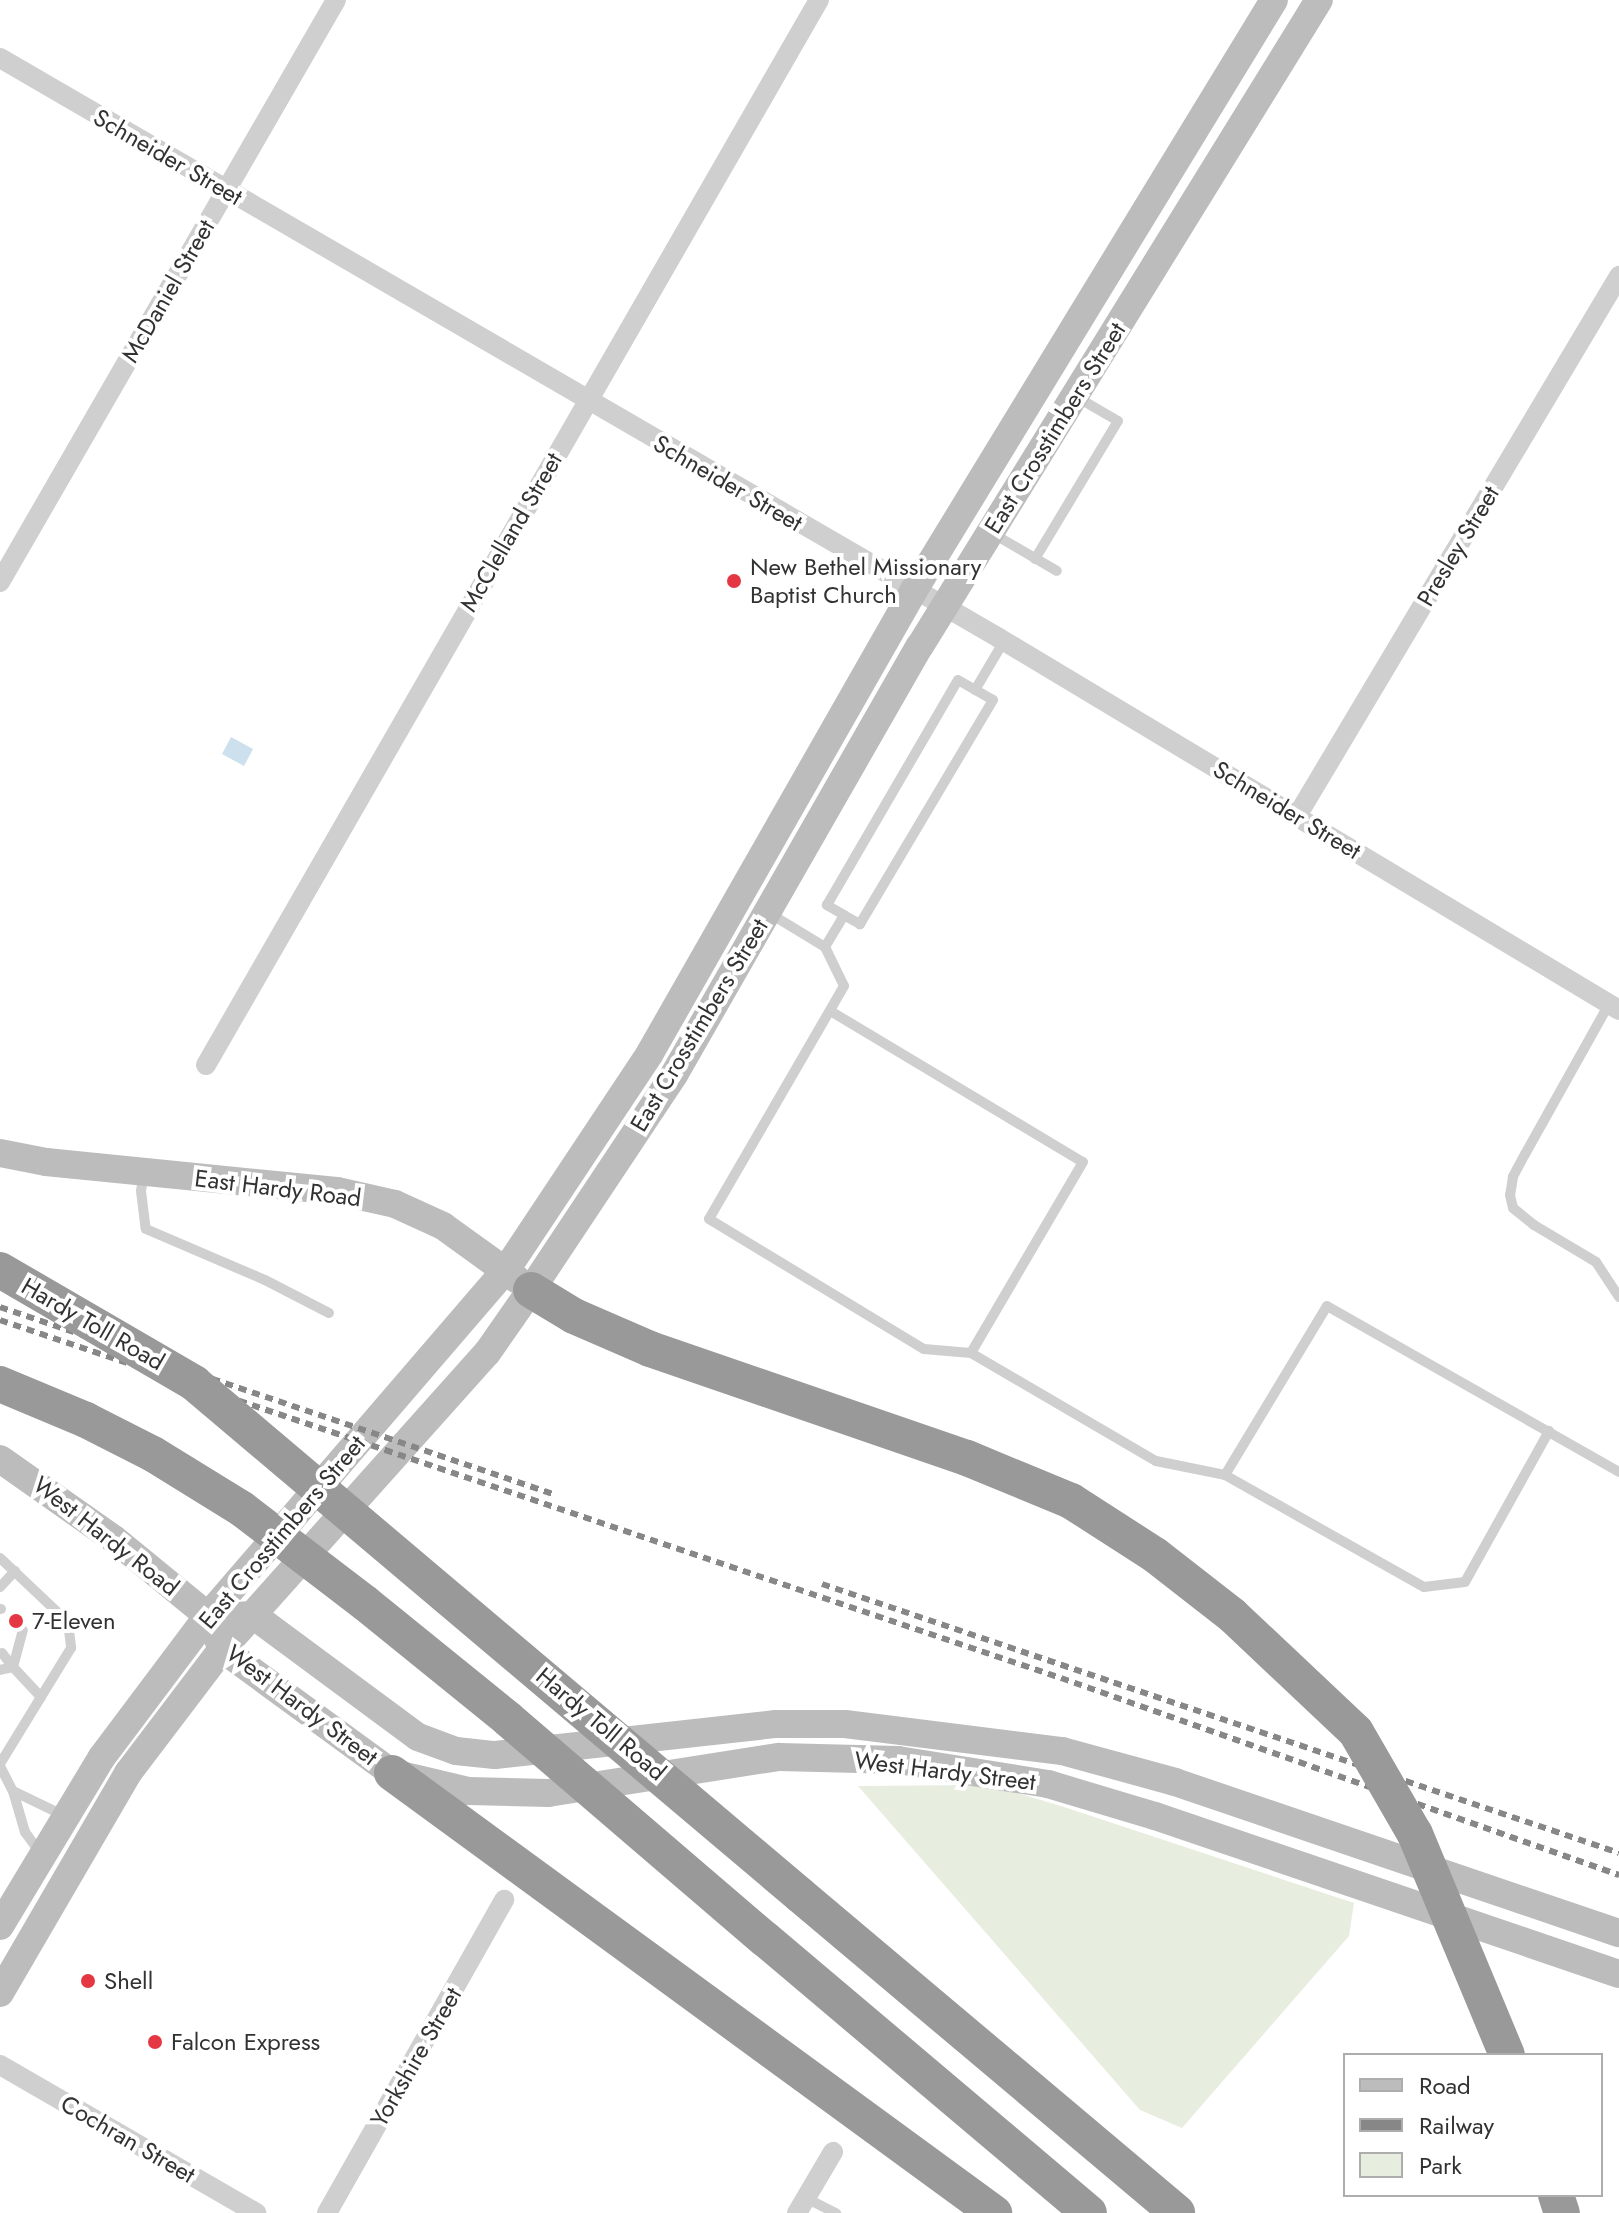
<!DOCTYPE html>
<html>
<head>
<meta charset="utf-8">
<style>
  body { margin:0 }
  #map { position:relative; width:1619px; height:2213px; overflow:hidden; background:#fff; font-family:Jost,sans-serif }
  div>[style] { position:absolute }
  .green>* { inset:0; background:#e7eee0 }
  .water>* { inset:0; background:#cde0ed }
  .lane>* { height:10px; margin:-5px; padding:0 5px; transform-origin:5px; border-radius:5px; background:#cfcfcf }
  .street>* { height:20px; margin:-10px; padding:0 10px; transform-origin:10px; border-radius:10px; background:#cfcfcf }
  .secondary>* { height:28px; margin:-14px; padding:0 14px; transform-origin:14px; border-radius:14px; background:#bcbcbc }
  .highway>* { height:36px; margin:-18px; padding:0 18px; transform-origin:18px; border-radius:18px; background:#999 }
  .rail>* { height:6px; margin-top:-3px; transform-origin:0; background:repeating-linear-gradient(90deg,#878787 0 8px,transparent 0 14px) }
  .highway-bridge>* { height:36px; margin:-18px; padding:0 18px; transform-origin:18px; border-radius:18px; background:#999 }
  .dots>* { width:22px; height:22px; translate:-50% -50%; box-sizing:border-box; border:4px solid #fff; border-radius:50% }
  span { translate:-50% -50%; white-space:nowrap; text-align:center; line-height:1.15; -webkit-text-stroke:8px #fff; paint-order:stroke }
  .street-label { font-size:24px; color:#323232 }
  .poi-label { font-size:24px; color:#323232 }
  .left { translate:0 -50%; text-align:left }
  .legend { position:absolute; left:1343px; top:2053px; width:260px; height:144px; box-sizing:border-box; background:#fff; border:2px solid #adadad; margin:0; padding:10px 14px; list-style:none; font-size:24px; color:#323232 }
  .legend li { display:flex; align-items:center; gap:16px; height:40px }
  .legend b { width:40px; border:2px solid #adadad }
</style>
</head>
<body>
<div id="map">
  <div class="green">
    <div style="clip-path:polygon(972px 1785px,1021px 1794px,1064px 1807px,1354px 1903px,1349px 1936px,1182px 2128px,1140px 2110px,858px 1786px)"></div>
  </div>
  <div class="water">
    <div style="clip-path:polygon(231px 737px,253px 749px,244px 766px,222px 754px)"></div>
  </div>
  <div class="lane">
    <div style="left:992px;top:533px;width:75px;rotate:30.3deg"></div>
    <div style="left:1035px;top:559px;width:161px;rotate:-59deg"></div>
    <div style="left:1118px;top:421px;width:50px;rotate:-149.8deg"></div>
    <div style="left:975px;top:690px;width:57px;rotate:-59.4deg"></div>
    <div style="left:769px;top:913px;width:66px;rotate:31.3deg"></div>
    <div style="left:825px;top:947px;width:43px;rotate:64deg"></div>
    <div style="left:844px;top:986px;width:269px;rotate:120.1deg"></div>
    <div style="left:709px;top:1219px;width:251px;rotate:31.2deg"></div>
    <div style="left:924px;top:1349px;width:47px;rotate:4.9deg"></div>
    <div style="left:971px;top:1353px;width:214px;rotate:30.3deg"></div>
    <div style="left:1156px;top:1461px;width:70px;rotate:11.5deg"></div>
    <div style="left:1225px;top:1475px;width:197px;rotate:-58.9deg"></div>
    <div style="left:1327px;top:1306px;width:336px;rotate:29.6deg"></div>
    <div style="left:825px;top:947px;width:37px;rotate:-59deg"></div>
    <div style="left:844px;top:915px;width:20px;rotate:-150deg"></div>
    <div style="left:827px;top:905px;width:260px;rotate:-59.8deg"></div>
    <div style="left:958px;top:680px;width:40px;rotate:29.7deg"></div>
    <div style="left:993px;top:700px;width:261px;rotate:120.7deg"></div>
    <div style="left:860px;top:924px;width:18px;rotate:-151deg"></div>
    <div style="left:1609px;top:1004px;width:172px;rotate:119.2deg"></div>
    <div style="left:1525px;top:1154px;width:26px;rotate:118deg"></div>
    <div style="left:1513px;top:1177px;width:18px;rotate:99deg"></div>
    <div style="left:1510px;top:1195px;width:13px;rotate:77deg"></div>
    <div style="left:1513px;top:1208px;width:27px;rotate:39deg"></div>
    <div style="left:1534px;top:1225px;width:72px;rotate:30.8deg"></div>
    <div style="left:1596px;top:1262px;width:42px;rotate:56.7deg"></div>
    <div style="left:832px;top:1012px;width:292px;rotate:30.9deg"></div>
    <div style="left:1083px;top:1162px;width:221px;rotate:120.4deg"></div>
    <div style="left:144px;top:1175px;width:16px;rotate:101deg"></div>
    <div style="left:141px;top:1191px;width:38px;rotate:83deg"></div>
    <div style="left:146px;top:1229px;width:129px;rotate:23.2deg"></div>
    <div style="left:265px;top:1280px;width:72px;rotate:27.3deg"></div>
    <div style="left:1225px;top:1475px;width:228px;rotate:29.4deg"></div>
    <div style="left:1424px;top:1587px;width:41px;rotate:-7deg"></div>
    <div style="left:1465px;top:1582px;width:173px;rotate:-60.9deg"></div>
    <div style="left:0;top:1558px;width:93px;rotate:43.3deg"></div>
    <div style="left:68px;top:1622px;width:26px;rotate:83deg"></div>
    <div style="left:71px;top:1648px;width:136px;rotate:121.5deg"></div>
    <div style="left:0;top:1587px;width:22px;rotate:-47deg"></div>
    <div style="left:0;top:1609px;width:1px"></div>
    <div style="left:2px;top:1653px;width:18px;rotate:52deg"></div>
    <div style="left:13px;top:1667px;width:38px;rotate:-75deg"></div>
    <div style="left:0;top:1670px;width:13px;rotate:-13deg"></div>
    <div style="left:13px;top:1667px;width:41px;rotate:47deg"></div>
    <div style="left:0;top:1766px;width:28px;rotate:63deg"></div>
    <div style="left:13px;top:1791px;width:43px;rotate:73.7deg"></div>
    <div style="left:25px;top:1832px;width:27px;rotate:54deg"></div>
    <div style="left:13px;top:1791px;width:58px;rotate:25.7deg"></div>
    <div style="left:806px;top:2198px;width:34px;rotate:27deg"></div>
  </div>
  <div class="street">
    <div style="left:0;top:58px;width:1155px;rotate:30.14deg"></div>
    <div style="left:999px;top:638px;width:723px;rotate:30.96deg"></div>
    <div style="left:0;top:582px;width:672px;rotate:-60deg"></div>
    <div style="left:1297px;top:816px;width:629px;rotate:-59.19deg"></div>
    <div style="left:206px;top:1065px;width:1229px;rotate:-60.08deg"></div>
    <div style="left:0;top:2065px;width:296px;rotate:30deg"></div>
    <div style="left:327px;top:2213px;width:360px;rotate:-60.5deg"></div>
    <div style="left:797px;top:2213px;width:71px;rotate:-59.5deg"></div>
  </div>
  <div class="secondary">
    <div style="left:0;top:1153px;width:47px;rotate:11.1deg"></div>
    <div style="left:46px;top:1162px;width:292px;rotate:5.7deg"></div>
    <div style="left:337px;top:1191px;width:59px;rotate:12.6deg"></div>
    <div style="left:395px;top:1204px;width:53px;rotate:24.6deg"></div>
    <div style="left:443px;top:1226px;width:92px;rotate:35.8deg"></div>
    <div style="left:0;top:1459px;width:139px;rotate:35.1deg"></div>
    <div style="left:114px;top:1539px;width:122px;rotate:39.3deg"></div>
    <div style="left:208px;top:1616px;width:36px;rotate:67deg"></div>
    <div style="left:222px;top:1649px;width:210px;rotate:36.1deg"></div>
    <div style="left:392px;top:1773px;width:79px;rotate:13.2deg"></div>
    <div style="left:469px;top:1791px;width:79px;rotate:1.5deg"></div>
    <div style="left:548px;top:1793px;width:234px;rotate:-8.9deg"></div>
    <div style="left:779px;top:1757px;width:119px;rotate:1.4deg"></div>
    <div style="left:898px;top:1760px;width:152px;rotate:9.1deg"></div>
    <div style="left:1048px;top:1784px;width:112px;rotate:16.7deg"></div>
    <div style="left:1155px;top:1816px;width:490px;rotate:18.8deg"></div>
    <div style="left:235px;top:1616px;width:18px;rotate:-3deg"></div>
    <div style="left:253px;top:1615px;width:205px;rotate:36.5deg"></div>
    <div style="left:418px;top:1737px;width:40px;rotate:20.2deg"></div>
    <div style="left:456px;top:1751px;width:39px;rotate:6deg"></div>
    <div style="left:495px;top:1755px;width:283px;rotate:-6.3deg"></div>
    <div style="left:776px;top:1724px;width:69px"></div>
    <div style="left:845px;top:1724px;width:219px;rotate:7.1deg"></div>
    <div style="left:1062px;top:1751px;width:117px;rotate:15.3deg"></div>
    <div style="left:1175px;top:1782px;width:469px;rotate:18.8deg"></div>
    <div style="left:0;top:1926px;width:197px;rotate:-58.9deg"></div>
    <div style="left:102px;top:1757px;width:176px;rotate:-53.1deg"></div>
    <div style="left:208px;top:1616px;width:457px;rotate:-49.3deg"></div>
    <div style="left:506px;top:1270px;width:260px;rotate:-56.4deg"></div>
    <div style="left:650px;top:1053px;width:533px;rotate:-60.31deg"></div>
    <div style="left:914px;top:590px;width:691px;rotate:-58.61deg"></div>
    <div style="left:0;top:1993px;width:255px;rotate:-59.8deg"></div>
    <div style="left:128px;top:1773px;width:156px;rotate:-52.8deg"></div>
    <div style="left:222px;top:1649px;width:397px;rotate:-48.2deg"></div>
    <div style="left:487px;top:1353px;width:77px;rotate:-55.1deg"></div>
    <div style="left:531px;top:1290px;width:260px;rotate:-56.4deg"></div>
    <div style="left:675px;top:1073px;width:492px;rotate:-60.2deg"></div>
    <div style="left:920px;top:646px;width:759px;rotate:-58.3deg"></div>
  </div>
  <div class="highway">
    <div style="left:531px;top:1290px;width:50px;rotate:31.2deg"></div>
    <div style="left:574px;top:1316px;width:83px;rotate:23.5deg"></div>
    <div style="left:650px;top:1349px;width:335px;rotate:19deg"></div>
    <div style="left:967px;top:1458px;width:113px;rotate:22.5deg"></div>
    <div style="left:0;top:1384px;width:93px;rotate:22.7deg"></div>
    <div style="left:86px;top:1420px;width:75px;rotate:26.9deg"></div>
    <div style="left:392px;top:1773px;width:746px;rotate:36.16deg"></div>
    <div style="left:800px;top:1895px;width:493px;rotate:40.1deg"></div>
    <div style="left:765px;top:1939px;width:424px;rotate:40.2deg"></div>
    <div style="left:1556px;top:2195px;width:19px;rotate:72deg"></div>
  </div>
  <div class="rail">
    <div style="left:0;top:1307px;width:584px;rotate:18.68deg"></div>
    <div style="left:0;top:1320px;width:1120px;rotate:18.65deg"></div>
    <div style="left:1061px;top:1678px;width:592px;rotate:19.45deg"></div>
    <div style="left:822px;top:1584px;width:841px;rotate:18.65deg"></div>
  </div>
  <div class="highway-bridge">
    <div style="left:0;top:1270px;width:225px;rotate:30.2deg"></div>
    <div style="left:194px;top:1383px;width:793px;rotate:40.19deg"></div>
    <div style="left:153px;top:1454px;width:105px;rotate:31.7deg"></div>
    <div style="left:242px;top:1509px;width:155px;rotate:37.4deg"></div>
    <div style="left:365px;top:1603px;width:184px;rotate:39deg"></div>
    <div style="left:508px;top:1719px;width:338px;rotate:40.6deg"></div>
    <div style="left:1071px;top:1501px;width:100px;rotate:32.7deg"></div>
    <div style="left:1155px;top:1555px;width:98px;rotate:37.9deg"></div>
    <div style="left:1232px;top:1615px;width:170px;rotate:43.3deg"></div>
    <div style="left:1356px;top:1732px;width:118px;rotate:60deg"></div>
    <div style="left:1415px;top:1834px;width:239px;rotate:67.4deg"></div>
  </div>
  <div class="dots">
    <div style="left:734px;top:581px;background:#e53743"></div>
    <div style="left:16px;top:1621px;background:#e53743"></div>
    <div style="left:88px;top:1981px;background:#e53743"></div>
    <div style="left:155px;top:2042px;background:#e53743"></div>
  </div>
  <div class="street-label">
    <span style="left:168px;top:157px;rotate:30deg">Schneider Street</span>
    <span style="left:168px;top:291px;rotate:-60deg">McDaniel Street</span>
    <span style="left:1055px;top:428px;rotate:-58deg">East Crosstimbers Street</span>
    <span style="left:728px;top:483px;rotate:30deg">Schneider Street</span>
    <span style="left:511px;top:532px;rotate:-60deg">McClelland Street</span>
    <span style="left:1458px;top:546px;rotate:-59deg">Presley Street</span>
    <span style="left:1287px;top:810px;rotate:31deg">Schneider Street</span>
    <span style="left:699px;top:1025px;rotate:-59deg">East Crosstimbers Street</span>
    <span style="left:278px;top:1188px;rotate:7deg">East Hardy Road</span>
    <span style="left:93px;top:1324px;rotate:30deg">Hardy Toll Road</span>
    <span style="left:282px;top:1532px;rotate:-50deg">East Crosstimbers Street</span>
    <span style="left:106px;top:1536px;rotate:38deg">West Hardy Road</span>
    <span style="left:302px;top:1705px;rotate:37deg">West Hardy Street</span>
    <span style="left:601px;top:1724px;rotate:40deg">Hardy Toll Road</span>
    <span style="left:945px;top:1771px;rotate:7deg">West Hardy Street</span>
    <span style="left:416px;top:2057px;rotate:-60deg">Yorkshire Street</span>
    <span style="left:128px;top:2139px;rotate:30deg">Cochran Street</span>
  </div>
  <div class="poi-label">
    <span class="left" style="left:750px;top:581px">New Bethel Missionary<br>Baptist Church</span>
    <span class="left" style="left:32px;top:1621px">7-Eleven</span>
    <span class="left" style="left:104px;top:1981px">Shell</span>
    <span class="left" style="left:171px;top:2042px">Falcon Express</span>
  </div>
  <ul class="legend">
  <li><b style="height:10px;background:#bcbcbc"></b>Road</li>
  <li><b style="height:10px;background:#878787"></b>Railway</li>
  <li><b style="height:22px;background:#e7eee0"></b>Park</li>
  </ul>
</div>
</body>
</html>
